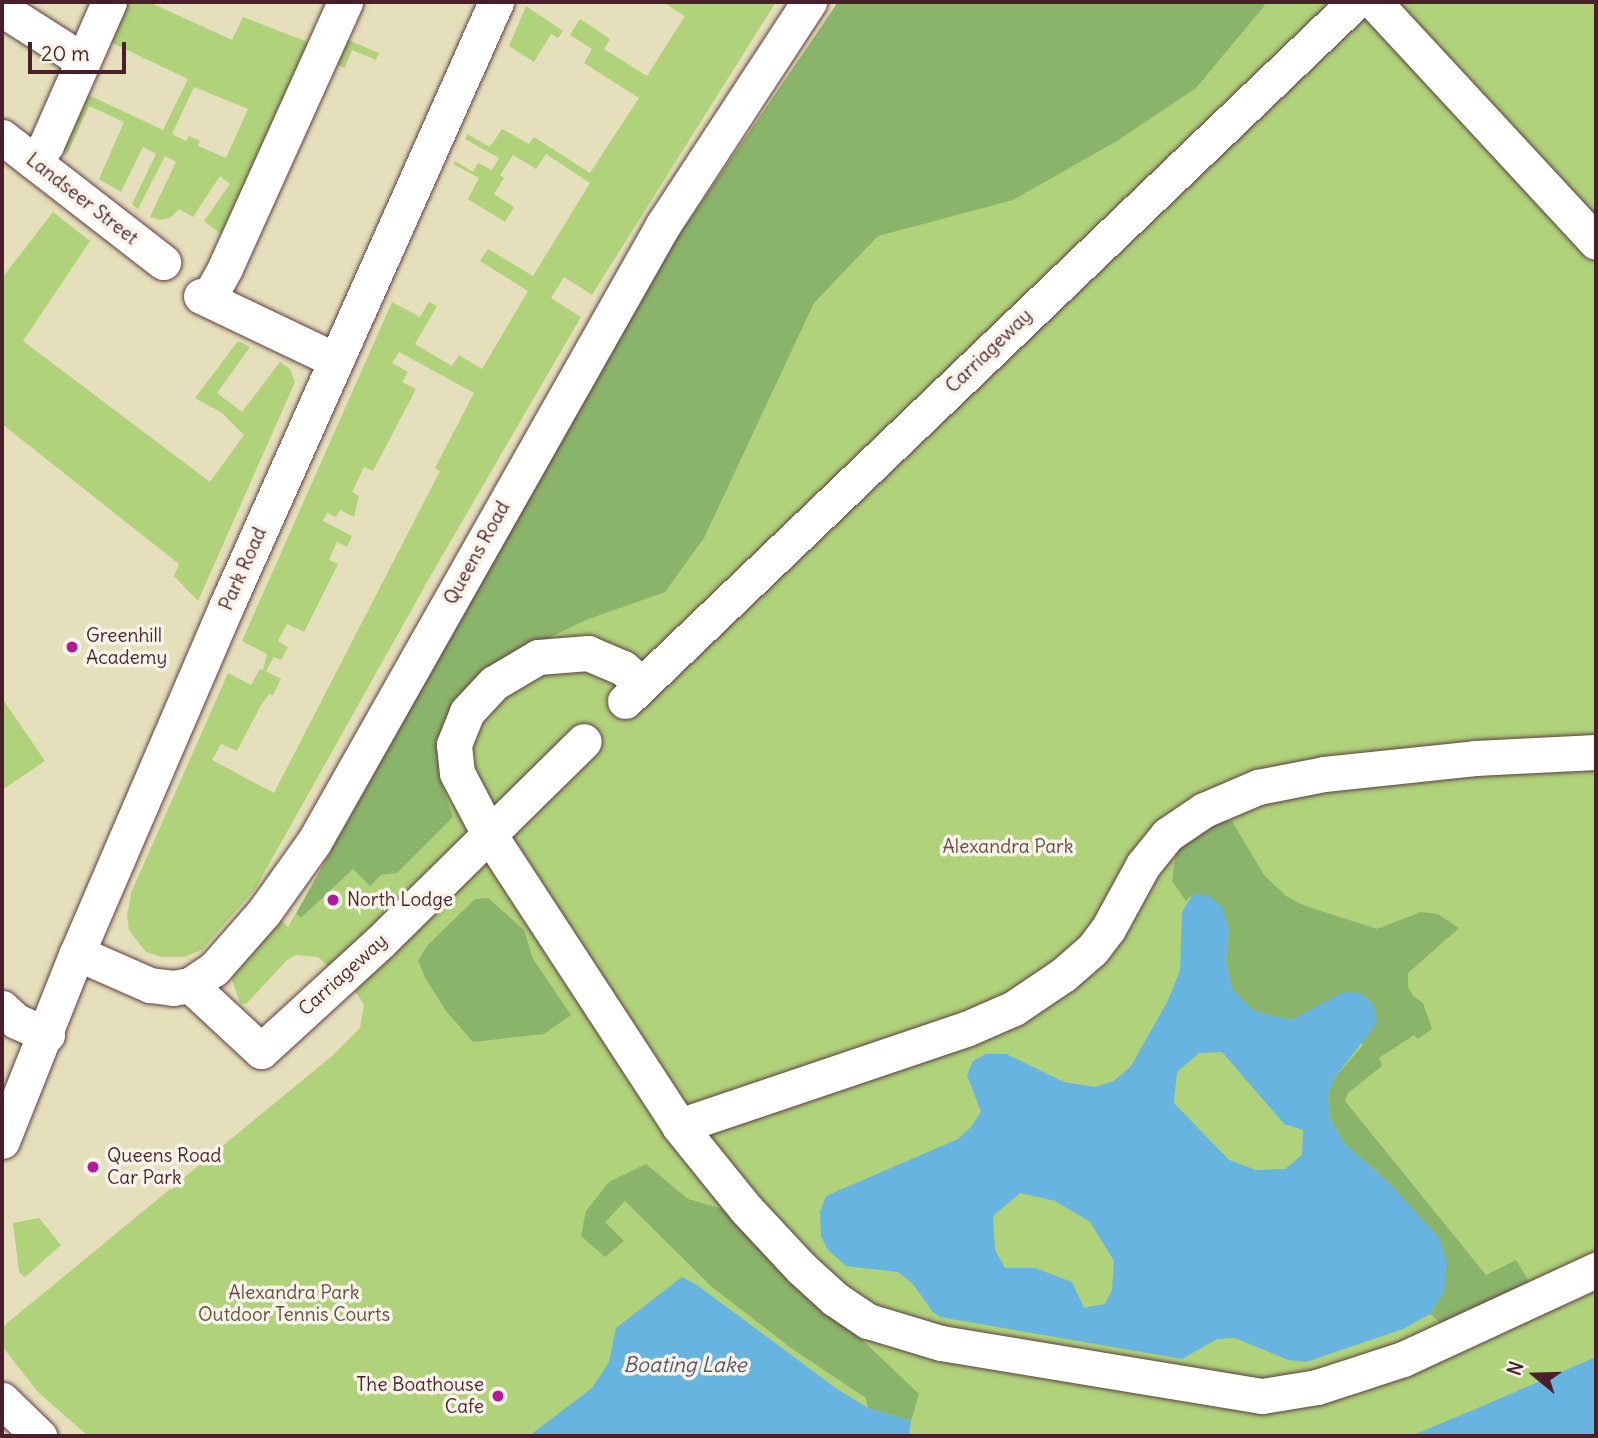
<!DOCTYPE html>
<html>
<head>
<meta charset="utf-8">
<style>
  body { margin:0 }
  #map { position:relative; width:1598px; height:1438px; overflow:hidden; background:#e6dfbb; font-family:Delius,sans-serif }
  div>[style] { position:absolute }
  .green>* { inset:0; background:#afd27b }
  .forest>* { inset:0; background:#8bb46b }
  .water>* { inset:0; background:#68b4e1 }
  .roads { filter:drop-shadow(0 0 2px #613c41) drop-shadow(0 0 2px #613c41) }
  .minor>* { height:35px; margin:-17.5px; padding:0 17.5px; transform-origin:17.5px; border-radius:17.5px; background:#fff }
  .dots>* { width:19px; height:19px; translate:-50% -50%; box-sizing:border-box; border:4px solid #f7f3e8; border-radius:50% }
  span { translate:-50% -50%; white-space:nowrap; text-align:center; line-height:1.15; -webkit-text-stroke:7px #f7f3e8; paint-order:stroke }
  .street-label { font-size:19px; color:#4a1f2b }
  .poi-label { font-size:19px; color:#4a1f2b }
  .left { translate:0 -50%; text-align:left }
  .right { translate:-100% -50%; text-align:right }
  .park-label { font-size:19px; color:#634c3f }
  .water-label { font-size:21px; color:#54536b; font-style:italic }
  .frame { position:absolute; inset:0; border:4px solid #4a1f2b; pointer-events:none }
  .north { position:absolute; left:1500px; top:1340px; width:70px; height:70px; -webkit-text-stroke:5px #f7f3e8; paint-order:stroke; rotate:289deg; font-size:19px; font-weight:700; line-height:28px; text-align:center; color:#4a1f2b }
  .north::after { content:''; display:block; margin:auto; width:24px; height:32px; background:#4a1f2b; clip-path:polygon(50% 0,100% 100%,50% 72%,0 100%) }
  .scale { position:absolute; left:28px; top:42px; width:98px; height:32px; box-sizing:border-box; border:4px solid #4a1f2b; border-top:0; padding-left:9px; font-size:21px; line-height:24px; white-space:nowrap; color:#4a1f2b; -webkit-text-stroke:5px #f7f3e8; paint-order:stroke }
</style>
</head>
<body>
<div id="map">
  <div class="green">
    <div style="clip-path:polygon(evenodd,115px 2px,149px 2px,232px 40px,243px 17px,318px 46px,230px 241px,204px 221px,230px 184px,220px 176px,193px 217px,179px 209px,170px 218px,160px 220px,150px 217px,176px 162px,165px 156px,138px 209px,132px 204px,156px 154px,143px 147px,121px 192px,99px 179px,124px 122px,89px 106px,67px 154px,54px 145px,115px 2px,104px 39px,188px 79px,163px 130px,80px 91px,104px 39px,115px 2px,194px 87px,248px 109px,226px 158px,198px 146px,200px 141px,189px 136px,186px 141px,172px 134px,194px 87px)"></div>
    <div style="clip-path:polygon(evenodd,663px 2px,776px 2px,592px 295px,564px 277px,551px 298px,581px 317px,431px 575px,255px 889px,202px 950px,184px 957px,162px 957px,146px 952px,129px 930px,127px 916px,131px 893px,228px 673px,251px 685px,260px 669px,263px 670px,267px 654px,242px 641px,392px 302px,420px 317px,429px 302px,437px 306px,415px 344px,452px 366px,459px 355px,482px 369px,528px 291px,480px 261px,483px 256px,488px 249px,533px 276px,590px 183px,546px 154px,536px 169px,513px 155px,500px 175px,504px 178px,494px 194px,514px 207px,505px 222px,468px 199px,479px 178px,453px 164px,455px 161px,473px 172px,478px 163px,492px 170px,499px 158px,465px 139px,467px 134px,490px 147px,502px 129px,529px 144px,534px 137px,590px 173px,639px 98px,584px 63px,592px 49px,570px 35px,580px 19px,610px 39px,604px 49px,647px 76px,685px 16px,663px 2px,399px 352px,474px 393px,435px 468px,440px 471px,274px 793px,212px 760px,221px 744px,237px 751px,261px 705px,269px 694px,273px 695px,281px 679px,266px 671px,274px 657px,281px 660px,288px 647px,278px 641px,287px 624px,304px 632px,338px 564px,329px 560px,337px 542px,347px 547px,352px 536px,323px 521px,327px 513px,336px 517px,340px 510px,354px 517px,359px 496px,352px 492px,364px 467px,373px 471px,416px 389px,402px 382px,408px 372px,392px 363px,399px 352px)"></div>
    <div style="clip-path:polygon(838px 2px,1596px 2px,1596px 1436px,88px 1436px,38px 1392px,2px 1346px,2px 1331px,6px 1324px,332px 1056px,360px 1028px,364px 1005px,357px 994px,318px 957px,296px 955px,287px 960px,246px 1004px,240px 1003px,232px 980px,235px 964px,275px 915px,288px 927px,587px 393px,677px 238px)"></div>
    <div style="clip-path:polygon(526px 6px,563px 31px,558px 38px,551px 34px,534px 62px,509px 46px)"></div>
    <div style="clip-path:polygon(339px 36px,379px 53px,376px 60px,352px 50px,345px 68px,328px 61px)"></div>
    <div style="clip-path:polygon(53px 212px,90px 241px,23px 341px,210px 482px,244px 435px,222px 413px,195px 398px,238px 341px,250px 347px,217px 393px,242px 412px,280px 362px,290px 369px,295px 382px,198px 601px,174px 576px,179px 564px,2px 424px,2px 278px)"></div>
    <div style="clip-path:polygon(2px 698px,45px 761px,2px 790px)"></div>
    <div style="clip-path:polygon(39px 1218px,61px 1245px,25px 1277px,19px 1272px,13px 1223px)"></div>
  </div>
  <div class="forest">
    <div style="clip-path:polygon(838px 2px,1264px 2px,1265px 5px,1196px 88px,1117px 141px,1013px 200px,878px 236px,814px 303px,704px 538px,665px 592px,586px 620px,532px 646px,446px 730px,440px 779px,453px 817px,397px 873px,381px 875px,370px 886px,353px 869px,301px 918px,296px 914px,587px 393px,677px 238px)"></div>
    <div style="clip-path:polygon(1215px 819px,1232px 821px,1264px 875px,1286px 896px,1303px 905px,1377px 929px,1421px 912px,1438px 914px,1459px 928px,1408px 973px,1408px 987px,1413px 996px,1423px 1003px,1432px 1029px,1418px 1039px,1414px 1035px,1379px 1058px,1382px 1066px,1348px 1093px,1345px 1101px,1486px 1275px,1516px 1260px,1531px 1285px,1442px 1324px,1430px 1314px,1444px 1291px,1390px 1184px,1344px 1143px,1330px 1118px,1328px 1095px,1335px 1077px,1363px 1045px,1315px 1008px,1291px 1020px,1275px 1018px,1254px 1011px,1238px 998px,1232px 989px,1226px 961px,1229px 929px,1193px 894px,1186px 901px,1172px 881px,1177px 845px)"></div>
    <div style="clip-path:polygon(488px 898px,524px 930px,533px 959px,571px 1015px,544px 1034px,473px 1042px,446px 1011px,426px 979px,418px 961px,427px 946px,475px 899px)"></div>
    <div style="clip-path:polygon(646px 1164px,688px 1199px,726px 1210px,919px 1394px,911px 1421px,868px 1408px,866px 1398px,791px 1348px,712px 1287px,625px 1201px,605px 1222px,624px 1241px,605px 1257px,581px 1236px,586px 1211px,609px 1182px)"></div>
  </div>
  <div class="water">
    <div style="clip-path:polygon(evenodd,1193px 894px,1208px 895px,1222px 907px,1229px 929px,1226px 961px,1232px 989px,1254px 1011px,1291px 1020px,1344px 992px,1360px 993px,1373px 1004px,1377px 1023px,1335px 1077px,1328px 1095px,1330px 1118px,1344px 1143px,1390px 1184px,1440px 1239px,1447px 1263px,1444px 1291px,1430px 1314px,1403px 1329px,1306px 1362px,1288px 1360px,1235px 1338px,1217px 1339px,1182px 1359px,940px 1317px,933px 1312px,912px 1283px,898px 1272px,846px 1266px,827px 1249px,821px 1236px,820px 1212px,826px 1196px,958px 1139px,971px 1127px,981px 1112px,967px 1075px,973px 1061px,986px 1054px,1006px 1054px,1064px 1082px,1095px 1087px,1114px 1081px,1131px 1066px,1167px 1002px,1180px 971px,1182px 912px,1193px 894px,1222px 1052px,1284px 1124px,1303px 1130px,1302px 1155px,1285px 1169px,1256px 1170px,1229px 1160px,1174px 1103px,1177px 1072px,1199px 1053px,1222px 1052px,1193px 894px,1020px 1193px,1055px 1201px,1090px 1222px,1114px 1261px,1112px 1290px,1105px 1304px,1084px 1308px,1072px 1282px,1035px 1268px,1005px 1268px,995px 1250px,993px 1216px,1020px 1193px)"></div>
    <div style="clip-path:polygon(682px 1277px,697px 1285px,837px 1389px,868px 1408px,911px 1421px,909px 1436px,529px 1436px,592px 1388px,609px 1362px,616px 1328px)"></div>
    <div style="clip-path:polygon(1596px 1357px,1596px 1436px,1411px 1436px,1466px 1413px)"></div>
  </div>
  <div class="roads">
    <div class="minor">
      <div style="left:1374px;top:2px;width:327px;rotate:47.2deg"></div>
      <div style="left:2px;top:9px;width:95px;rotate:32.5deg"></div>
      <div style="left:2px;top:137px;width:204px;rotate:37.8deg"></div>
      <div style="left:33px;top:161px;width:21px;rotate:-51deg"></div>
      <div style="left:46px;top:145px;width:156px;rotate:-66.2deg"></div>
      <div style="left:201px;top:296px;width:148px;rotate:25.5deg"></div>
      <div style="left:208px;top:299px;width:35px;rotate:-61deg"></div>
      <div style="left:225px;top:268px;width:292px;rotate:-65.7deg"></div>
      <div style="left:641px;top:684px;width:24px;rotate:-138deg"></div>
      <div style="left:623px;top:668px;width:38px;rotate:-157deg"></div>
      <div style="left:588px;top:653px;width:50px;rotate:175.4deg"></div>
      <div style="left:538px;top:657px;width:51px;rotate:149.4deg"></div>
      <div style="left:494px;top:683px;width:40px;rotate:133deg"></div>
      <div style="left:467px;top:712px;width:35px;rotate:112deg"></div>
      <div style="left:454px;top:745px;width:28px;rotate:84deg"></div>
      <div style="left:457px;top:773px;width:69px;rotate:62.3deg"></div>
      <div style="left:489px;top:834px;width:348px;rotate:56.9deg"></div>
      <div style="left:679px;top:1126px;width:107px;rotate:51.1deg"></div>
      <div style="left:746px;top:1209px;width:81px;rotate:47deg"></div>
      <div style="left:801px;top:1268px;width:46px;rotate:42.4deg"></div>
      <div style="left:835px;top:1299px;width:40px;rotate:34deg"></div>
      <div style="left:868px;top:1321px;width:76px;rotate:16.8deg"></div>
      <div style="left:941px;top:1343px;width:325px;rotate:9.4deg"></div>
      <div style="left:1262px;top:1396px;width:56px;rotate:-9.3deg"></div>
      <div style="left:1317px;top:1387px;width:90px;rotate:-18deg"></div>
      <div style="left:1403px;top:1359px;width:213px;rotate:-24.8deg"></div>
      <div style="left:625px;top:701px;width:1011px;rotate:-43.76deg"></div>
      <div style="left:77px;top:953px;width:80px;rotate:23.7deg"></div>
      <div style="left:150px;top:985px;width:23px;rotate:7deg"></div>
      <div style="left:173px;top:988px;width:17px;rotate:-10deg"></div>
      <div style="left:190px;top:985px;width:29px;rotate:-34deg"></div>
      <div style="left:214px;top:969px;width:76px;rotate:-48.7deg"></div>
      <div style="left:264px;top:912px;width:86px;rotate:-54.5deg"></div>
      <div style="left:314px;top:842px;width:709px;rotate:-60.51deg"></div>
      <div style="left:663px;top:225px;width:267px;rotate:-56.8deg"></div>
      <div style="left:190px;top:985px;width:97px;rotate:42.9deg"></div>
      <div style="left:261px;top:1051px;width:161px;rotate:-42.5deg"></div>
      <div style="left:380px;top:942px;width:286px;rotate:-44.6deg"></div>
      <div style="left:2px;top:1008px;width:19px;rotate:43deg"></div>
      <div style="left:16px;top:1021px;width:34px;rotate:24deg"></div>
      <div style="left:679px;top:1126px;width:303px;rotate:-18.7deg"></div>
      <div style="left:966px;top:1029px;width:52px;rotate:-23.6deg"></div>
      <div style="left:1014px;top:1008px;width:59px;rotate:-34deg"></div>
      <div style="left:1063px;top:975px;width:38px;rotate:-41deg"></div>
      <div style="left:1092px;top:950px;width:26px;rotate:-53deg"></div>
      <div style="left:1108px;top:929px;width:73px;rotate:-61.3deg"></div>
      <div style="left:1143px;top:865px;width:38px;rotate:-51deg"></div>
      <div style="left:1167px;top:835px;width:45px;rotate:-34deg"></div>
      <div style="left:1204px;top:810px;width:59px;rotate:-23.1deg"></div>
      <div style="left:1258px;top:787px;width:67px;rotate:-11.1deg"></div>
      <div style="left:1324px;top:774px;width:152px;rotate:-6deg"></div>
      <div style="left:1475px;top:758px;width:121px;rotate:-2.8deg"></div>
      <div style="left:2px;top:1141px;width:202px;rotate:-68.3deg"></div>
      <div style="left:77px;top:953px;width:377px;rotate:-66.7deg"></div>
      <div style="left:226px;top:607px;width:663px;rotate:-65.95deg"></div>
      <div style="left:2px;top:1400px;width:52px;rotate:44.2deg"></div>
    </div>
  </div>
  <div class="dots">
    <div style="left:72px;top:647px;background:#b5179e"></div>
    <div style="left:333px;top:900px;background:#b5179e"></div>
    <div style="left:93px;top:1167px;background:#b5179e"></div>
    <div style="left:498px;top:1396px;background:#b5179e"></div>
  </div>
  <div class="street-label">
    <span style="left:82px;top:199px;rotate:38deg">Landseer Street</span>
    <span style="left:989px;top:351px;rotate:-44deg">Carriageway</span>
    <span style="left:477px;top:553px;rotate:-61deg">Queens Road</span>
    <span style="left:243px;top:569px;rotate:-66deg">Park Road</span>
    <span style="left:343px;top:975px;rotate:-42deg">Carriageway</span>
  </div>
  <div class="poi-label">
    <span class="left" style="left:86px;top:647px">Greenhill<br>Academy</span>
    <span class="left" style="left:347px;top:900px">North Lodge</span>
    <span class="left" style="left:107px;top:1167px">Queens Road<br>Car Park</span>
    <span class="right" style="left:484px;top:1396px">The Boathouse<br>Cafe</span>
  </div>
  <div class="park-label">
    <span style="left:1008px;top:847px">Alexandra Park</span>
    <span style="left:294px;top:1304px">Alexandra Park<br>Outdoor Tennis Courts</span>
  </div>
  <div class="water-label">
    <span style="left:685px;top:1365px">Boating Lake</span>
  </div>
  <div class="frame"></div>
  <div class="north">N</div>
  <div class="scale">20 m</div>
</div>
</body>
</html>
